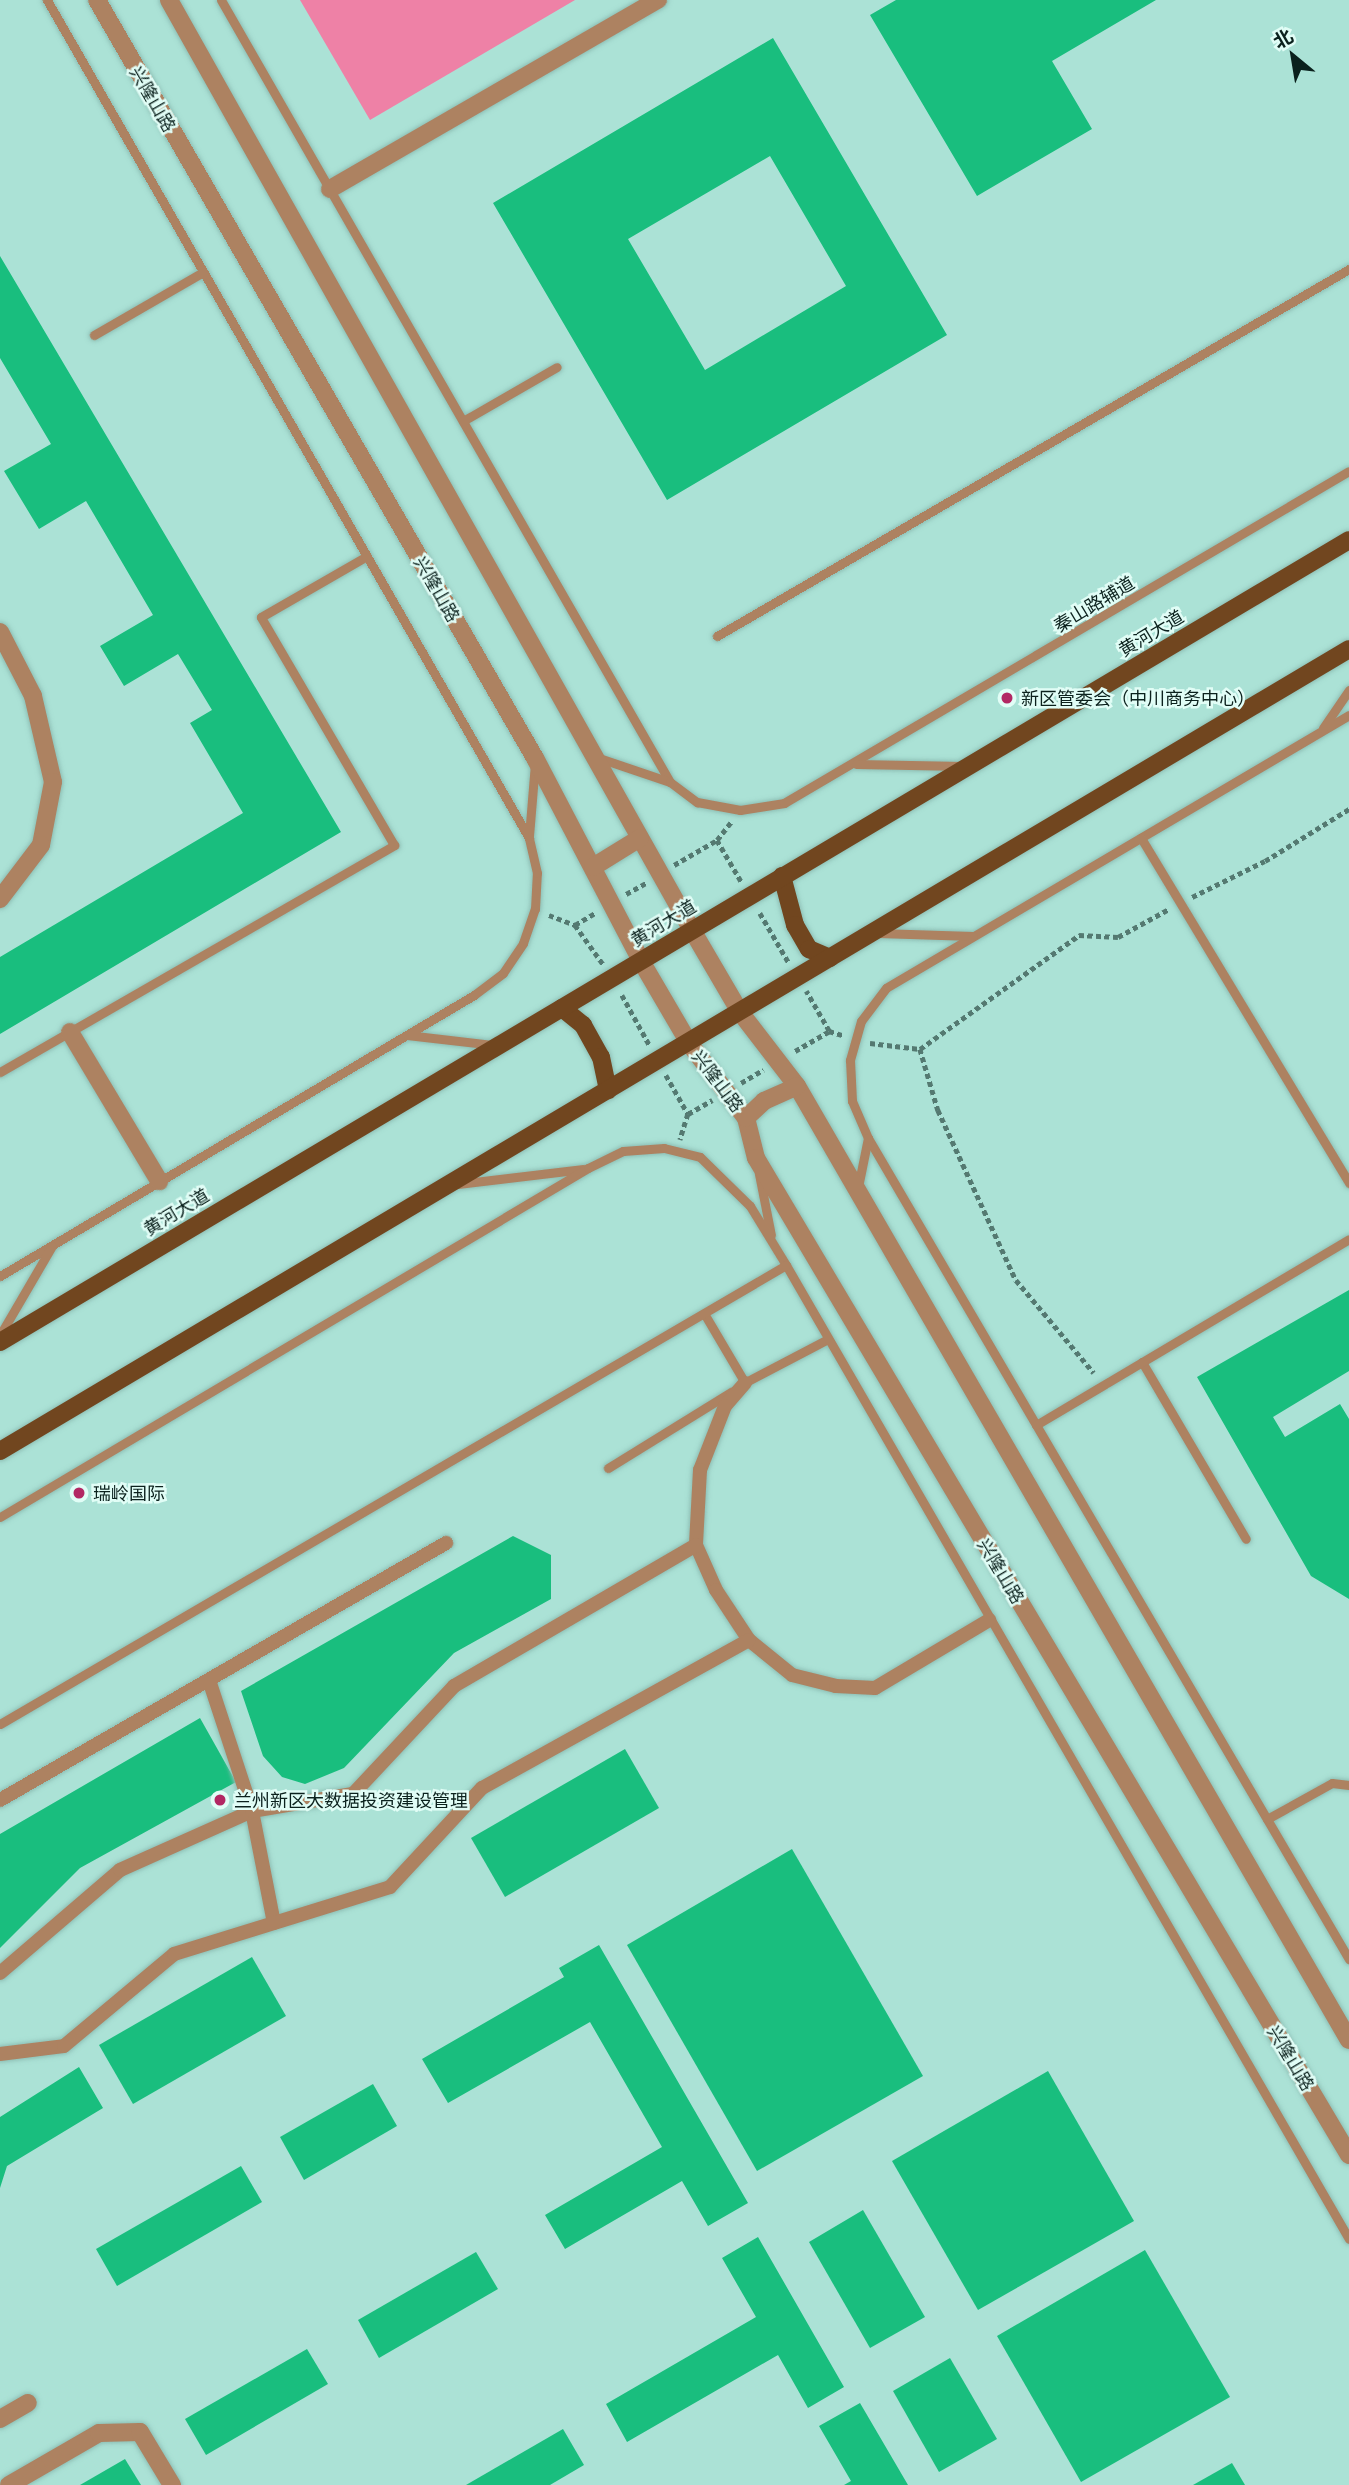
<!DOCTYPE html>
<html>
<head>
<meta charset="utf-8">
<style>
  body { margin:0 }
  #map { position:relative; width:1349px; height:2485px; overflow:hidden; background:#abe2d6; font-family:"Playfair Display","Noto Sans SC",serif }
  div>[style] { position:absolute }
  .green>* { inset:0; background:#ee81a6 }
  .building>* { inset:0; background:#19be7e }
  .path>* { height:4.5px; margin-top:-2.25px; transform-origin:0; background:repeating-linear-gradient(90deg,#547971 0 5px,transparent 0 8.5px) }
  .roads { filter:drop-shadow(0 0 2px #8ebfb5) drop-shadow(0 0 2px #8ebfb5) }
  .service>* { height:9px; margin:-4.5px; padding:0 4.5px; transform-origin:4.5px; border-radius:4.5px; background:#ad8261 }
  .pedestrian>* { height:14px; margin:-7px; padding:0 7px; transform-origin:7px; border-radius:7px; background:#ad8261 }
  .minor>* { height:18px; margin:-9px; padding:0 9px; transform-origin:9px; border-radius:9px; background:#ad8261 }
  .tertiary>* { height:18px; margin:-9px; padding:0 9px; transform-origin:9px; border-radius:9px; background:#ad8261 }
  .primary>* { height:18px; margin:-9px; padding:0 9px; transform-origin:9px; border-radius:9px; background:#71461f }
  .dots>* { width:19px; height:19px; translate:-50% -50%; box-sizing:border-box; border:4px solid #e1fdf6; border-radius:50% }
  span { translate:-50% -50%; white-space:nowrap; text-align:center; line-height:1.15; -webkit-text-stroke:5px #e1fdf6; paint-order:stroke }
  .street-label { font-size:18px; color:#0b211d }
  .poi-label { font-size:18px; color:#0b211d }
  .left { translate:0 -50%; text-align:left }
  .north { position:absolute; left:1258px; top:21px; width:70px; height:70px; -webkit-text-stroke:5px #e1fdf6; paint-order:stroke; rotate:330deg; font-size:19px; font-weight:700; line-height:28px; text-align:center; color:#0b211d }
  .north::after { content:''; display:block; margin:auto; width:24px; height:32px; background:#0b211d; clip-path:polygon(50% 0,100% 100%,50% 72%,0 100%) }
</style>
</head>
<body>
<div id="map">
  <div class="green">
    <div style="clip-path:polygon(300px 0,575px 0,370px 120px)"></div>
  </div>
  <div class="building">
    <div style="clip-path:polygon(896px 0,1156px 0,1052px 61px,1092px 129px,977px 196px,870px 15px)"></div>
    <div style="clip-path:polygon(evenodd,773px 38px,947px 335px,667px 500px,493px 203px,773px 38px,770px 156px,846px 286px,705px 370px,628px 239px,770px 156px)"></div>
    <div style="clip-path:polygon(0 256px,341px 832px,0 1034px,0 957px,243px 813px,190px 723px,212px 710px,178px 654px,124px 686px,100px 646px,153px 615px,86px 501px,39px 529px,4px 471px,51px 444px,0 358px)"></div>
    <div style="clip-path:polygon(1349px 1290px,1349px 1371px,1273px 1417px,1285px 1437px,1340px 1404px,1349px 1419px,1349px 1599px,1311px 1576px,1197px 1377px)"></div>
    <div style="clip-path:polygon(513px 1536px,551px 1555px,551px 1599px,454px 1653px,344px 1768px,305px 1784px,282px 1777px,263px 1756px,241px 1691px)"></div>
    <div style="clip-path:polygon(200px 1718px,236px 1782px,80px 1868px,0 1948px,0 1834px)"></div>
    <div style="clip-path:polygon(625px 1749px,659px 1808px,505px 1897px,471px 1838px)"></div>
    <div style="clip-path:polygon(792px 1849px,923px 2076px,757px 2171px,627px 1945px)"></div>
    <div style="clip-path:polygon(599px 1945px,748px 2203px,708px 2226px,682px 2181px,565px 2249px,545px 2215px,662px 2147px,590px 2022px,448px 2103px,422px 2059px,564px 1977px,559px 1968px)"></div>
    <div style="clip-path:polygon(252px 1957px,286px 2016px,133px 2104px,99px 2045px)"></div>
    <div style="clip-path:polygon(79px 2067px,103px 2108px,7px 2166px,0 2188px,0 2117px)"></div>
    <div style="clip-path:polygon(1048px 2071px,1134px 2221px,978px 2310px,892px 2161px)"></div>
    <div style="clip-path:polygon(373px 2084px,397px 2126px,304px 2180px,280px 2137px)"></div>
    <div style="clip-path:polygon(241px 2166px,262px 2202px,117px 2286px,96px 2249px)"></div>
    <div style="clip-path:polygon(863px 2210px,925px 2317px,870px 2348px,809px 2242px)"></div>
    <div style="clip-path:polygon(758px 2237px,844px 2387px,808px 2408px,778px 2355px,627px 2442px,606px 2404px,756px 2317px,722px 2258px)"></div>
    <div style="clip-path:polygon(1145px 2250px,1230px 2397px,1081px 2482px,997px 2336px)"></div>
    <div style="clip-path:polygon(476px 2252px,498px 2289px,379px 2358px,358px 2320px)"></div>
    <div style="clip-path:polygon(307px 2349px,328px 2384px,206px 2455px,185px 2419px)"></div>
    <div style="clip-path:polygon(950px 2358px,997px 2439px,939px 2472px,893px 2391px)"></div>
    <div style="clip-path:polygon(860px 2403px,908px 2485px,844px 2485px,851px 2481px,819px 2426px)"></div>
    <div style="clip-path:polygon(563px 2429px,584px 2465px,550px 2485px,466px 2485px)"></div>
    <div style="clip-path:polygon(125px 2459px,141px 2485px,80px 2485px)"></div>
    <div style="clip-path:polygon(1232px 2463px,1245px 2485px,1193px 2485px)"></div>
  </div>
  <div class="path">
    <div style="left:717px;top:840px;width:48px;rotate:59.7deg"></div>
    <div style="left:674px;top:865px;width:50px;rotate:-30.2deg"></div>
    <div style="left:717px;top:840px;width:23px;rotate:-52deg"></div>
    <div style="left:626px;top:894px;width:23px;rotate:-29deg"></div>
    <div style="left:1192px;top:897px;width:81px;rotate:-26.3deg"></div>
    <div style="left:1265px;top:861px;width:99px;rotate:-31.8deg"></div>
    <div style="left:760px;top:913px;width:58px;rotate:59.9deg"></div>
    <div style="left:549px;top:915px;width:28px;rotate:21deg"></div>
    <div style="left:575px;top:925px;width:48px;rotate:54.3deg"></div>
    <div style="left:575px;top:925px;width:23px;rotate:-31deg"></div>
    <div style="left:622px;top:995px;width:58px;rotate:61.2deg"></div>
    <div style="left:829px;top:1031px;width:14px;rotate:17deg"></div>
    <div style="left:870px;top:1043px;width:50px;rotate:6.8deg"></div>
    <div style="left:920px;top:1049px;width:64px;rotate:73.6deg"></div>
    <div style="left:938px;top:1110px;width:187px;rotate:65.4deg"></div>
    <div style="left:1016px;top:1280px;width:121px;rotate:50deg"></div>
    <div style="left:920px;top:1049px;width:196px;rotate:-35.6deg"></div>
    <div style="left:1079px;top:935px;width:39px;rotate:3deg"></div>
    <div style="left:1118px;top:937px;width:58px;rotate:-28.8deg"></div>
    <div style="left:795px;top:1051px;width:39px;rotate:-30deg"></div>
    <div style="left:829px;top:1031px;width:46px;rotate:-119.9deg"></div>
    <div style="left:666px;top:1075px;width:45px;rotate:60.6deg"></div>
    <div style="left:688px;top:1114px;width:27px;rotate:107deg"></div>
    <div style="left:741px;top:1083px;width:26px;rotate:-31deg"></div>
    <div style="left:688px;top:1114px;width:28px;rotate:-30deg"></div>
  </div>
  <div class="roads">
    <div class="service">
      <div style="left:221px;top:0;width:902px;rotate:60.14deg"></div>
      <div style="left:94px;top:335px;width:126px;rotate:-30deg"></div>
      <div style="left:463px;top:421px;width:108px;rotate:-29.9deg"></div>
      <div style="left:717px;top:636px;width:731px;rotate:-30.14deg"></div>
      <div style="left:1349px;top:715px;width:537px;rotate:149.48deg"></div>
      <div style="left:886px;top:988px;width:41px;rotate:127.1deg"></div>
      <div style="left:861px;top:1021px;width:41px;rotate:105.8deg"></div>
      <div style="left:850px;top:1060px;width:41px;rotate:87.2deg"></div>
      <div style="left:852px;top:1101px;width:40px;rotate:66.6deg"></div>
      <div style="left:868px;top:1138px;width:952px;rotate:59.64deg"></div>
      <div style="left:1323px;top:728px;width:46px;rotate:-55.6deg"></div>
      <div style="left:596px;top:757px;width:78px;rotate:18.7deg"></div>
      <div style="left:670px;top:782px;width:34px;rotate:37deg"></div>
      <div style="left:697px;top:802px;width:44px;rotate:10.5deg"></div>
      <div style="left:740px;top:810px;width:45px;rotate:-9deg"></div>
      <div style="left:784px;top:803px;width:655px;rotate:-30.44deg"></div>
      <div style="left:856px;top:764px;width:108px;rotate:1.1deg"></div>
      <div style="left:529px;top:836px;width:73px;rotate:-85.3deg"></div>
      <div style="left:1141px;top:838px;width:403px;rotate:58.9deg"></div>
      <div style="left:878px;top:933px;width:95px;rotate:1.8deg"></div>
      <div style="left:407px;top:1035px;width:88px;rotate:6.6deg"></div>
      <div style="left:0;top:1072px;width:455px;rotate:-29.9deg"></div>
      <div style="left:394px;top:845px;width:264px;rotate:-120.3deg"></div>
      <div style="left:261px;top:617px;width:122px;rotate:-29.9deg"></div>
      <div style="left:759px;top:1174px;width:62px;rotate:78.9deg"></div>
      <div style="left:458px;top:1184px;width:126px;rotate:-6.8deg"></div>
      <div style="left:858px;top:1187px;width:50px;rotate:-78.5deg"></div>
      <div style="left:0;top:1276px;width:551px;rotate:-30.66deg"></div>
      <div style="left:474px;top:995px;width:36px;rotate:-37deg"></div>
      <div style="left:503px;top:973px;width:36px;rotate:-56deg"></div>
      <div style="left:523px;top:943px;width:36px;rotate:-71deg"></div>
      <div style="left:535px;top:909px;width:36px;rotate:-87deg"></div>
      <div style="left:537px;top:873px;width:36px;rotate:-103deg"></div>
      <div style="left:529px;top:838px;width:967px;rotate:-119.91deg"></div>
      <div style="left:705px;top:1315px;width:79px;rotate:59.5deg"></div>
      <div style="left:0;top:1335px;width:103px;rotate:-59.7deg"></div>
      <div style="left:1142px;top:1362px;width:205px;rotate:59.6deg"></div>
      <div style="left:742px;top:1384px;width:97px;rotate:-27.6deg"></div>
      <div style="left:1036px;top:1425px;width:364px;rotate:-30.7deg"></div>
      <div style="left:608px;top:1468px;width:145px;rotate:-31.7deg"></div>
      <div style="left:0;top:1517px;width:684px;rotate:-30.69deg"></div>
      <div style="left:588px;top:1168px;width:39px;rotate:-26deg"></div>
      <div style="left:623px;top:1151px;width:41px;rotate:-4.2deg"></div>
      <div style="left:664px;top:1148px;width:37px;rotate:14deg"></div>
      <div style="left:700px;top:1157px;width:70px;rotate:44.4deg"></div>
      <div style="left:750px;top:1206px;width:69px;rotate:58.6deg"></div>
      <div style="left:786px;top:1265px;width:1125px;rotate:59.97deg"></div>
      <div style="left:0;top:1724px;width:910px;rotate:-30.28deg"></div>
      <div style="left:1267px;top:1819px;width:74px;rotate:-29deg"></div>
      <div style="left:1332px;top:1783px;width:17px;rotate:7deg"></div>
    </div>
    <div class="pedestrian">
      <div style="left:745px;top:1383px;width:30px;rotate:131deg"></div>
      <div style="left:725px;top:1406px;width:69px;rotate:111.3deg"></div>
      <div style="left:700px;top:1470px;width:75px;rotate:93.1deg"></div>
      <div style="left:696px;top:1545px;width:49px;rotate:66deg"></div>
      <div style="left:716px;top:1590px;width:60px;rotate:56.6deg"></div>
      <div style="left:749px;top:1640px;width:55px;rotate:39.1deg"></div>
      <div style="left:792px;top:1675px;width:45px;rotate:14deg"></div>
      <div style="left:836px;top:1686px;width:39px;rotate:3deg"></div>
      <div style="left:875px;top:1688px;width:133px;rotate:-30.8deg"></div>
      <div style="left:209px;top:1680px;width:138px;rotate:71.8deg"></div>
      <div style="left:252px;top:1811px;width:114px;rotate:78.9deg"></div>
      <div style="left:0;top:1800px;width:515px;rotate:-29.95deg"></div>
      <div style="left:0;top:1973px;width:158px;rotate:-40.6deg"></div>
      <div style="left:120px;top:1870px;width:145px;rotate:-24.1deg"></div>
      <div style="left:252px;top:1811px;width:102px;rotate:-9.6deg"></div>
      <div style="left:353px;top:1794px;width:148px;rotate:-46.9deg"></div>
      <div style="left:454px;top:1686px;width:280px;rotate:-30.2deg"></div>
      <div style="left:0;top:2054px;width:64px;rotate:-7.1deg"></div>
      <div style="left:64px;top:2046px;width:143px;rotate:-39.9deg"></div>
      <div style="left:174px;top:1954px;width:226px;rotate:-17.2deg"></div>
      <div style="left:390px;top:1887px;width:135px;rotate:-47.1deg"></div>
      <div style="left:482px;top:1788px;width:305px;rotate:-29deg"></div>
    </div>
    <div class="minor">
      <div style="left:330px;top:189px;width:379px;rotate:-30deg"></div>
      <div style="left:0;top:632px;width:72px;rotate:62.7deg"></div>
      <div style="left:33px;top:696px;width:88px;rotate:76.9deg"></div>
      <div style="left:53px;top:782px;width:64px;rotate:100.8deg"></div>
      <div style="left:41px;top:845px;width:68px;rotate:127.2deg"></div>
      <div style="left:70px;top:1032px;width:174px;rotate:59.1deg"></div>
      <div style="left:0;top:2419px;width:32px;rotate:-30deg"></div>
      <div style="left:9px;top:2485px;width:104px;rotate:-30deg"></div>
      <div style="left:99px;top:2433px;width:41px;rotate:-1.4deg"></div>
      <div style="left:140px;top:2432px;width:62px;rotate:58.9deg"></div>
    </div>
    <div class="tertiary">
      <div style="left:97px;top:0;width:875px;rotate:59.98deg"></div>
      <div style="left:535px;top:758px;width:229px;rotate:62.4deg"></div>
      <div style="left:641px;top:961px;width:95px;rotate:59.7deg"></div>
      <div style="left:689px;top:1043px;width:94px;rotate:52.8deg"></div>
      <div style="left:746px;top:1118px;width:41px;rotate:76deg"></div>
      <div style="left:756px;top:1158px;width:1160px;rotate:59.26deg"></div>
      <div style="left:169px;top:0;width:1067px;rotate:60.65deg"></div>
      <div style="left:692px;top:930px;width:95px;rotate:59.7deg"></div>
      <div style="left:740px;top:1012px;width:93px;rotate:52.4deg"></div>
      <div style="left:797px;top:1086px;width:1102px;rotate:59.95deg"></div>
      <div style="left:593px;top:867px;width:55px;rotate:-31.7deg"></div>
      <div style="left:746px;top:1118px;width:25px;rotate:-43deg"></div>
      <div style="left:764px;top:1101px;width:36px;rotate:-24deg"></div>
    </div>
    <div class="primary">
      <div style="left:782px;top:876px;width:51px;rotate:75.1deg"></div>
      <div style="left:795px;top:925px;width:28px;rotate:60deg"></div>
      <div style="left:809px;top:949px;width:23px;rotate:23deg"></div>
      <div style="left:562px;top:1008px;width:27px;rotate:39deg"></div>
      <div style="left:583px;top:1025px;width:37px;rotate:61deg"></div>
      <div style="left:601px;top:1057px;width:34px;rotate:78deg"></div>
      <div style="left:0;top:1342px;width:1569px;rotate:-30.73deg"></div>
      <div style="left:0;top:1451px;width:1569px;rotate:-30.73deg"></div>
    </div>
  </div>
  <div class="dots">
    <div style="left:1007px;top:698px;background:#b22864"></div>
    <div style="left:79px;top:1493px;background:#b22864"></div>
    <div style="left:220px;top:1800px;background:#b22864"></div>
  </div>
  <div class="street-label">
    <span style="left:153px;top:99px;rotate:60deg">兴隆山路</span>
    <span style="left:437px;top:589px;rotate:60deg">兴隆山路</span>
    <span style="left:1094px;top:604px;rotate:-31deg">秦山路辅道</span>
    <span style="left:1151px;top:633px;rotate:-31deg">黄河大道</span>
    <span style="left:663px;top:923px;rotate:-31deg">黄河大道</span>
    <span style="left:718px;top:1081px;rotate:53deg">兴隆山路</span>
    <span style="left:176px;top:1212px;rotate:-31deg">黄河大道</span>
    <span style="left:1001px;top:1571px;rotate:59deg">兴隆山路</span>
    <span style="left:1291px;top:2058px;rotate:59deg">兴隆山路</span>
  </div>
  <div class="poi-label">
    <span class="left" style="left:1021px;top:698px">新区管委会（中川商务中心）</span>
    <span class="left" style="left:93px;top:1493px">瑞岭国际</span>
    <span class="left" style="left:234px;top:1800px">兰州新区大数据投资建设管理</span>
  </div>
  <div class="north">北</div>
</div>
</body>
</html>
